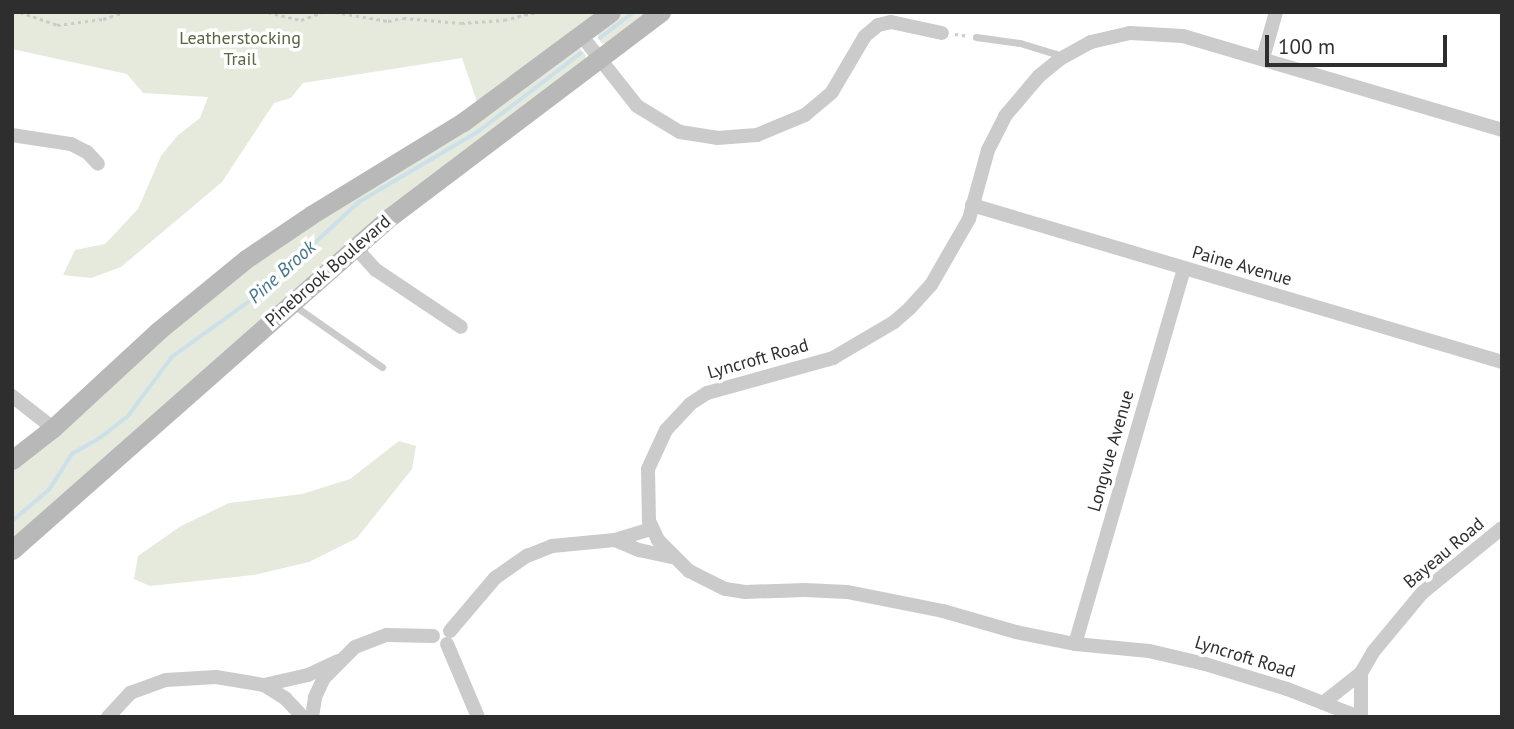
<!DOCTYPE html>
<html>
<head>
<meta charset="utf-8">
<style>
  body { margin:0 }
  #map { position:relative; width:1514px; height:729px; overflow:hidden; background:#fff; font-family:"PT Sans",sans-serif }
  div>[style] { position:absolute }
  .green>* { inset:0; background:#e6eadd }
  .stream>* { height:3.5px; margin:-1.75px; padding:0 1.75px; transform-origin:1.75px; border-radius:1.75px; background:#cbe0e9 }
  .path>* { height:2.5px; margin-top:-1.25px; transform-origin:0; background:repeating-linear-gradient(90deg,#cbcbcb 0 3.5px,transparent 0 7px) }
  .lane>* { height:7px; margin:-3.5px; padding:0 3.5px; transform-origin:3.5px; border-radius:3.5px; background:#cbcbcb }
  .street>* { height:14px; margin:-7px; padding:0 7px; transform-origin:7px; border-radius:7px; background:#cbcbcb }
  .secondary>* { height:19px; margin:-9.5px; padding:0 9.5px; transform-origin:9.5px; border-radius:9.5px; background:#b8b8b8 }
  span { translate:-50% -50%; white-space:nowrap; text-align:center; line-height:1.15; -webkit-text-stroke:7px #fff; paint-order:stroke }
  .park-label { font-size:18px; color:#566640 }
  .street-label { font-size:18px; color:#2e2e2e }
  .water-label { font-size:19px; color:#447589; font-style:italic }
  .frame { position:absolute; inset:0; border:14px solid #2e2e2e; pointer-events:none }
  .scale { position:absolute; left:1265px; top:35px; width:182px; height:32px; box-sizing:border-box; border:4px solid #2e2e2e; border-top:0; padding-left:9px; font-size:21px; line-height:24px; white-space:nowrap; color:#2e2e2e; -webkit-text-stroke:5px #fff; paint-order:stroke }
</style>
</head>
<body>
<div id="map">
  <div class="green">
    <div style="clip-path:polygon(12px 12px,598px 12px,477px 102px,462px 58px,303px 83px,291px 98px,274px 103px,222px 182px,121px 267px,91px 278px,63px 275px,75px 250px,105px 244px,138px 209px,161px 156px,177px 136px,200px 118px,208px 97px,143px 93px,127px 74px,12px 49px)"></div>
    <div style="clip-path:polygon(619px 12px,650px 12px,607px 44px,601px 43px,596px 31px)"></div>
    <div style="clip-path:polygon(579px 47px,586px 56px,584px 62px,12px 543px,12px 468px,236px 274px)"></div>
    <div style="clip-path:polygon(399px 441px,416px 446px,412px 469px,357px 538px,309px 562px,254px 575px,150px 586px,134px 579px,138px 556px,181px 526px,229px 503px,302px 494px,350px 479px)"></div>
  </div>
  <div class="stream">
    <div style="left:600px;top:38px;width:43px;rotate:-37.4deg"></div>
    <div style="left:12px;top:521px;width:48px;rotate:-40deg"></div>
    <div style="left:49px;top:490px;width:43px;rotate:-57.4deg"></div>
    <div style="left:72px;top:454px;width:32px;rotate:-30deg"></div>
    <div style="left:100px;top:438px;width:36px;rotate:-38deg"></div>
    <div style="left:128px;top:416px;width:74px;rotate:-53.3deg"></div>
    <div style="left:172px;top:357px;width:111px;rotate:-35.8deg"></div>
    <div style="left:262px;top:292px;width:132px;rotate:-42.9deg"></div>
    <div style="left:359px;top:202px;width:139px;rotate:-30.6deg"></div>
    <div style="left:479px;top:131px;width:128px;rotate:-37.4deg"></div>
  </div>
  <div class="path">
    <div style="left:20px;top:12px;width:39px;rotate:19deg"></div>
    <div style="left:57px;top:25px;width:46px;rotate:-7.4deg"></div>
    <div style="left:103px;top:19px;width:23px;rotate:-18deg"></div>
    <div style="left:268px;top:12px;width:34px;rotate:14deg"></div>
    <div style="left:301px;top:20px;width:23px;rotate:-20deg"></div>
    <div style="left:335px;top:12px;width:54px;rotate:9.6deg"></div>
    <div style="left:388px;top:21px;width:15px;rotate:-11deg"></div>
    <div style="left:403px;top:18px;width:58px;rotate:4.9deg"></div>
    <div style="left:461px;top:23px;width:43px;rotate:-4deg"></div>
    <div style="left:504px;top:20px;width:32px;rotate:-14deg"></div>
    <div style="left:955px;top:34px;width:14px;rotate:8deg"></div>
  </div>
  <div class="lane">
    <div style="left:976px;top:37px;width:44px;rotate:7.8deg"></div>
    <div style="left:1020px;top:43px;width:38px;rotate:17deg"></div>
    <div style="left:1056px;top:54px;width:6px;rotate:59deg"></div>
    <div style="left:292px;top:304px;width:110px;rotate:35deg"></div>
  </div>
  <div class="street">
    <div style="left:581px;top:35px;width:90px;rotate:51.7deg"></div>
    <div style="left:637px;top:106px;width:50px;rotate:31.2deg"></div>
    <div style="left:680px;top:132px;width:37px;rotate:9deg"></div>
    <div style="left:717px;top:138px;width:40px;rotate:-4.3deg"></div>
    <div style="left:757px;top:135px;width:52px;rotate:-22.6deg"></div>
    <div style="left:805px;top:115px;width:35px;rotate:-40deg"></div>
    <div style="left:832px;top:92px;width:65px;rotate:-59.5deg"></div>
    <div style="left:865px;top:36px;width:17px;rotate:-40deg"></div>
    <div style="left:878px;top:25px;width:13px;rotate:-13deg"></div>
    <div style="left:891px;top:22px;width:52px;rotate:12.2deg"></div>
    <div style="left:1263px;top:58px;width:48px;rotate:-74.2deg"></div>
    <div style="left:12px;top:135px;width:60px;rotate:8.7deg"></div>
    <div style="left:71px;top:144px;width:18px;rotate:27deg"></div>
    <div style="left:87px;top:152px;width:16px;rotate:47deg"></div>
    <div style="left:972px;top:205px;width:553px;rotate:16.5deg"></div>
    <div style="left:355px;top:247px;width:31px;rotate:48deg"></div>
    <div style="left:376px;top:270px;width:102px;rotate:33.8deg"></div>
    <div style="left:12px;top:396px;width:52px;rotate:38deg"></div>
    <div style="left:615px;top:540px;width:26px;rotate:23deg"></div>
    <div style="left:639px;top:550px;width:34px;rotate:12deg"></div>
    <div style="left:450px;top:631px;width:70px;rotate:-49.7deg"></div>
    <div style="left:495px;top:578px;width:39px;rotate:-35deg"></div>
    <div style="left:527px;top:556px;width:27px;rotate:-22deg"></div>
    <div style="left:552px;top:546px;width:63px;rotate:-5.4deg"></div>
    <div style="left:615px;top:540px;width:38px;rotate:-17deg"></div>
    <div style="left:447px;top:644px;width:79px;rotate:67deg"></div>
    <div style="left:1075px;top:644px;width:391px;rotate:-73.8deg"></div>
    <div style="left:1361px;top:673px;width:44px;rotate:90deg"></div>
    <div style="left:264px;top:685px;width:25px;rotate:32deg"></div>
    <div style="left:285px;top:698px;width:26px;rotate:47deg"></div>
    <div style="left:1323px;top:703px;width:48px;rotate:-38.3deg"></div>
    <div style="left:1361px;top:673px;width:24px;rotate:-60deg"></div>
    <div style="left:1373px;top:652px;width:77px;rotate:-50.3deg"></div>
    <div style="left:1422px;top:593px;width:103px;rotate:-39.1deg"></div>
    <div style="left:108px;top:717px;width:33px;rotate:-47deg"></div>
    <div style="left:130px;top:693px;width:38px;rotate:-20deg"></div>
    <div style="left:166px;top:680px;width:50px;rotate:-3.4deg"></div>
    <div style="left:216px;top:677px;width:49px;rotate:9.5deg"></div>
    <div style="left:264px;top:685px;width:45px;rotate:-12.8deg"></div>
    <div style="left:308px;top:675px;width:33px;rotate:-25deg"></div>
    <div style="left:312px;top:717px;width:20px;rotate:-81deg"></div>
    <div style="left:315px;top:697px;width:21px;rotate:-65deg"></div>
    <div style="left:324px;top:678px;width:44px;rotate:-45deg"></div>
    <div style="left:355px;top:647px;width:34px;rotate:-21deg"></div>
    <div style="left:387px;top:635px;width:46px;rotate:1.2deg"></div>
    <div style="left:1359px;top:717px;width:77px;rotate:-158.7deg"></div>
    <div style="left:1287px;top:689px;width:86px;rotate:-163deg"></div>
    <div style="left:1205px;top:664px;width:57px;rotate:-166.9deg"></div>
    <div style="left:1149px;top:651px;width:74px;rotate:-174.6deg"></div>
    <div style="left:1075px;top:644px;width:60px;rotate:-168.5deg"></div>
    <div style="left:1016px;top:632px;width:76px;rotate:-164deg"></div>
    <div style="left:943px;top:611px;width:98px;rotate:-168.8deg"></div>
    <div style="left:847px;top:592px;width:42px;rotate:-177.3deg"></div>
    <div style="left:805px;top:590px;width:60px;rotate:178.1deg"></div>
    <div style="left:745px;top:592px;width:20px;rotate:-171deg"></div>
    <div style="left:725px;top:589px;width:40px;rotate:-153.4deg"></div>
    <div style="left:689px;top:571px;width:44px;rotate:-135deg"></div>
    <div style="left:658px;top:540px;width:21px;rotate:-115deg"></div>
    <div style="left:649px;top:521px;width:52px;rotate:-91.1deg"></div>
    <div style="left:648px;top:469px;width:43px;rotate:-65.2deg"></div>
    <div style="left:666px;top:430px;width:35px;rotate:-47deg"></div>
    <div style="left:690px;top:404px;width:20px;rotate:-33deg"></div>
    <div style="left:707px;top:393px;width:131px;rotate:-15.5deg"></div>
    <div style="left:833px;top:358px;width:71px;rotate:-30.5deg"></div>
    <div style="left:894px;top:322px;width:21px;rotate:-41deg"></div>
    <div style="left:910px;top:308px;width:31px;rotate:-48deg"></div>
    <div style="left:931px;top:285px;width:76px;rotate:-60.1deg"></div>
    <div style="left:969px;top:219px;width:72px;rotate:-74.6deg"></div>
    <div style="left:988px;top:150px;width:38px;rotate:-63deg"></div>
    <div style="left:1005px;top:116px;width:52px;rotate:-49.6deg"></div>
    <div style="left:1039px;top:76px;width:27px;rotate:-39deg"></div>
    <div style="left:1060px;top:59px;width:35px;rotate:-29deg"></div>
    <div style="left:1091px;top:42px;width:40px;rotate:-13deg"></div>
    <div style="left:1130px;top:33px;width:53px;rotate:3.2deg"></div>
    <div style="left:1183px;top:36px;width:333px;rotate:16.4deg"></div>
  </div>
  <div class="secondary">
    <div style="left:12px;top:460px;width:52px;rotate:-38deg"></div>
    <div style="left:53px;top:428px;width:143px;rotate:-42.7deg"></div>
    <div style="left:158px;top:331px;width:114px;rotate:-39.3deg"></div>
    <div style="left:246px;top:259px;width:78px;rotate:-34.1deg"></div>
    <div style="left:311px;top:215px;width:178px;rotate:-31.5deg"></div>
    <div style="left:463px;top:122px;width:184px;rotate:-36.6deg"></div>
    <div style="left:12px;top:550px;width:499px;rotate:-41.4deg"></div>
    <div style="left:386px;top:220px;width:345px;rotate:-37.1deg"></div>
  </div>
  <div class="park-label">
    <span style="left:240px;top:49px">Leatherstocking<br>Trail</span>
  </div>
  <div class="street-label">
    <span style="left:1242px;top:266px;rotate:16deg">Paine Avenue</span>
    <span style="left:328px;top:271px;rotate:-41deg">Pinebrook Boulevard</span>
    <span style="left:758px;top:359px;rotate:-16deg">Lyncroft Road</span>
    <span style="left:1111px;top:451px;rotate:-74deg">Longvue Avenue</span>
    <span style="left:1444px;top:553px;rotate:-40deg">Bayeau Road</span>
    <span style="left:1245px;top:657px;rotate:17deg">Lyncroft Road</span>
  </div>
  <div class="water-label">
    <span style="left:282px;top:272px;rotate:-42deg">Pine Brook</span>
  </div>
  <div class="frame"></div>
  <div class="scale">100 m</div>
</div>
</body>
</html>
